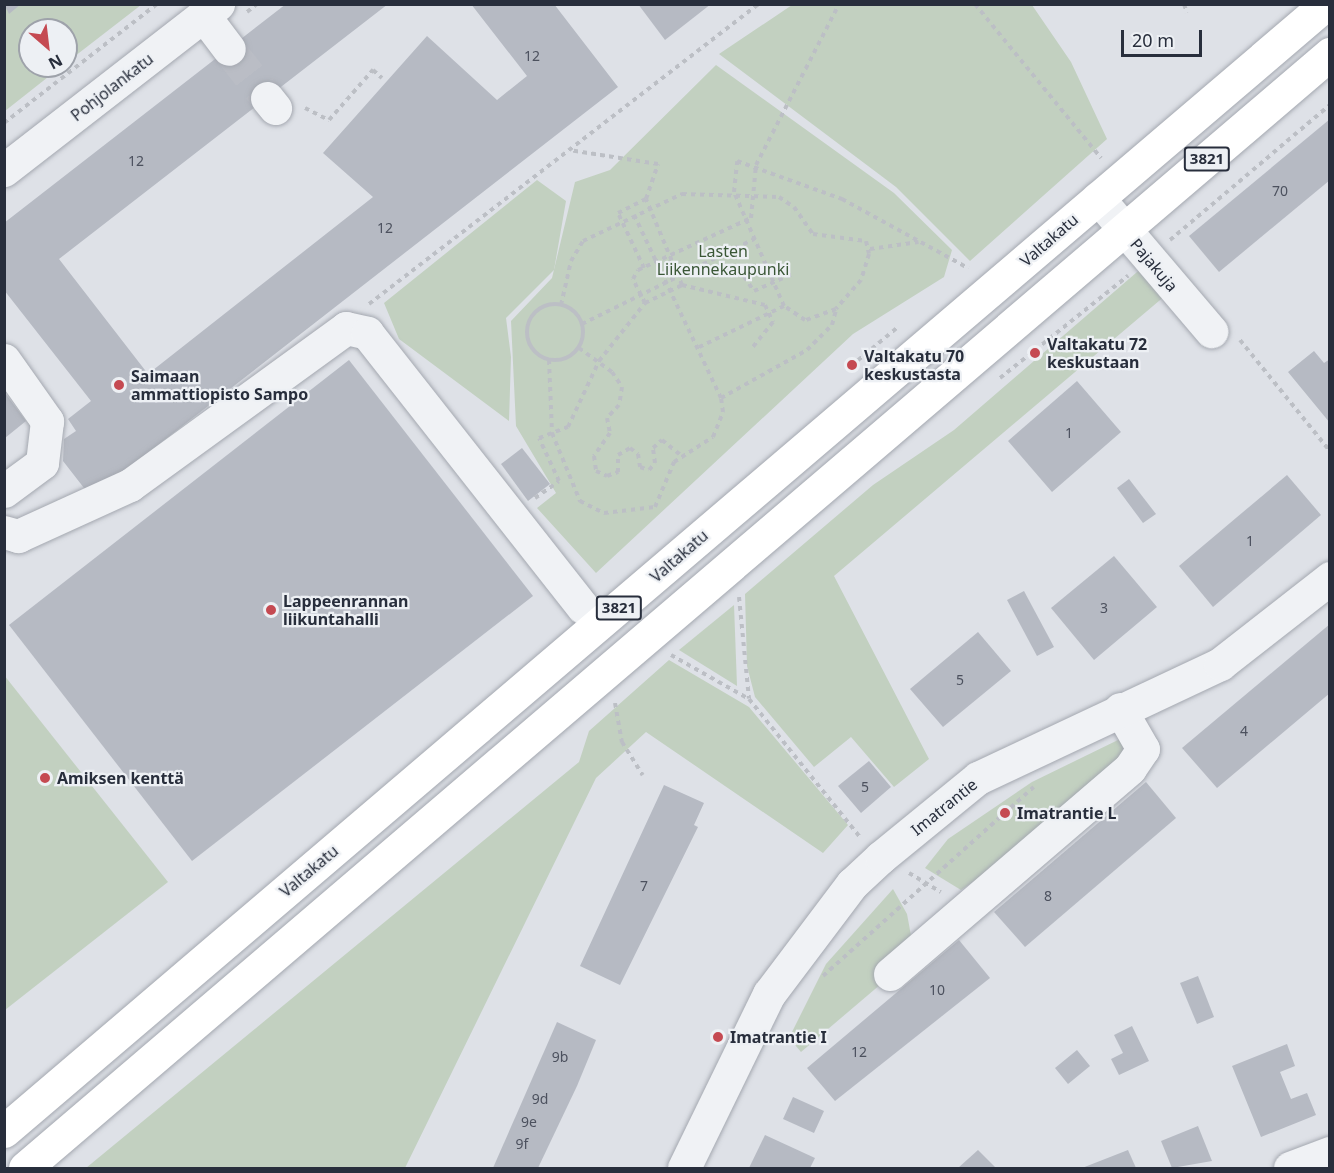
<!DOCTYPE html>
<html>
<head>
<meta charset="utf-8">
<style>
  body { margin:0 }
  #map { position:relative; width:1334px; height:1173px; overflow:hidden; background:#dee1e7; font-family:"Noto Sans",sans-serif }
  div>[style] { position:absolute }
  .green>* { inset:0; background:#c2d0c0 }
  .building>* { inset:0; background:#b6bac3 }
  .minor-tunnel>* { height:33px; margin-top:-16.5px; transform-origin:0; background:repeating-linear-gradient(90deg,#babdc5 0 33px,transparent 0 49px) }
  .path>* { height:4px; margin-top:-2px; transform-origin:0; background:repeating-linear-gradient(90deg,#bcbfc5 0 4.5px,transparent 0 9px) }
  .path>.ring { margin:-2px; padding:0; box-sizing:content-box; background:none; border:4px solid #bcbfc5; border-radius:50% }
  .roads { filter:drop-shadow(0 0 2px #a4a8b0) drop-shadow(0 0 2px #a4a8b0) }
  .minor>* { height:33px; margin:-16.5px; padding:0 16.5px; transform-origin:16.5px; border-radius:16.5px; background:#f0f2f5 }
  .major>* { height:33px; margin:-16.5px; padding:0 16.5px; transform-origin:16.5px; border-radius:16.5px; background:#fff }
  .dots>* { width:16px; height:16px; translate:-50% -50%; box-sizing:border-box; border:3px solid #edf0f4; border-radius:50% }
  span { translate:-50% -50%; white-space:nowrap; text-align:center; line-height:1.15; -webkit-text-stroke:4.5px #edf0f4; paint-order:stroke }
  .number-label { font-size:14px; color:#4c515e }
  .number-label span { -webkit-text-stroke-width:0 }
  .shield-label span { padding:2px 4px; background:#edf0f4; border:2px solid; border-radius:4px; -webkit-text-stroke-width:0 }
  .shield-label { font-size:15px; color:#282e3c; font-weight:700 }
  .street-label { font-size:16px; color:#282e3c }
  .park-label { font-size:16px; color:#3a5736 }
  .poi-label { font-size:16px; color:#282e3c; font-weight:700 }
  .left { translate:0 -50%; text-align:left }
  .frame { position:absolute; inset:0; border:6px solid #282e3c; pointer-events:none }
  .north { position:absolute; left:18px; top:18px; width:60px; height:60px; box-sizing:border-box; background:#edf0f4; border:2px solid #9ea2aa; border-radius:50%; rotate:152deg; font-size:16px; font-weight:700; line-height:24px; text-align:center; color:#282e3c }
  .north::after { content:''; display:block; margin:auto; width:21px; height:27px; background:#c54a52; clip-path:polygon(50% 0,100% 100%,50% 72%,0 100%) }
  .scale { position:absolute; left:1121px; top:30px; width:81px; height:27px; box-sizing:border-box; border:3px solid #282e3c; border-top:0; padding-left:8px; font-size:18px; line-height:21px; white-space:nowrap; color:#282e3c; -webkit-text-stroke:4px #edf0f4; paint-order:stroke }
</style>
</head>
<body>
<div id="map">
  <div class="green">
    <div style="clip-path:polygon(5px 5px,141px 5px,66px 63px,66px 30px,30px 30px,30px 66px,62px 66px,5px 111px)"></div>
    <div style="clip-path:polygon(792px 5px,1032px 5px,1071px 62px,1107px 139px,970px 261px,896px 187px,719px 54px)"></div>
    <div style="clip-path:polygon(716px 65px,894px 193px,952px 250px,944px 277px,853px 334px,596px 573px,537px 508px,556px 493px,516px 426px,511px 321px,552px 278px,575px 182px,610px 170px)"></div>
    <div style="clip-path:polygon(537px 180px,566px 201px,554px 270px,506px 318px,511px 357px,509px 421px,399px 339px,384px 303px)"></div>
    <div style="clip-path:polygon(1144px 266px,1166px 295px,834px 576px,929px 759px,894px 787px,851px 737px,814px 767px,755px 697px,747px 666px,745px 594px,873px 485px,954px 430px)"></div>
    <div style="clip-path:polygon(734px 605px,737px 686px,679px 650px)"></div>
    <div style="clip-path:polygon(669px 660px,749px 707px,848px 825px,823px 853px,646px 732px,596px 778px,405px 1168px,86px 1168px,579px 762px,589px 731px)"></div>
    <div style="clip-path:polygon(4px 675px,168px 882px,5px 1010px,4px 1010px)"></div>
    <div style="clip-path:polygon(1120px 739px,1131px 755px,1042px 836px,961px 890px,925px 868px,948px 839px,1032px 782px)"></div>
    <div style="clip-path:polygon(893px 889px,907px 914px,912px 941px,881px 984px,801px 1052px,789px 1038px,826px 964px)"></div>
  </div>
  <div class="building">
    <div style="clip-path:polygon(4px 4px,21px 4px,9px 14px)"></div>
    <div style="clip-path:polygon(286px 4px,388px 4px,59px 259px,148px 374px,373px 197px,323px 153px,427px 36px,497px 100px,527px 76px,471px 4px,554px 4px,618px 87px,91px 497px,63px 461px,64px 439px,76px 431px,68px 419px,91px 401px,4px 290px,4px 223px)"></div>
    <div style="clip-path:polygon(638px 4px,711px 4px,665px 40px)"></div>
    <div style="clip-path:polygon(1330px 119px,1330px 180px,1219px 272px,1189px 236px)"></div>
    <div style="clip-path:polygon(1314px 351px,1324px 363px,1330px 359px,1330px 423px,1288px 372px)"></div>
    <div style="clip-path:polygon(349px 360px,533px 596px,192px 861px,9px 625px)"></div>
    <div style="clip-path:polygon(1077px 381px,1121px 432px,1052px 492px,1008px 441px)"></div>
    <div style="clip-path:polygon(5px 393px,26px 421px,5px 438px)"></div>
    <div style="clip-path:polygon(522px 448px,550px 484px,528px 501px,501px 464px)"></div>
    <div style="clip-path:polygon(1287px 475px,1321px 515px,1213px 607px,1179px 566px)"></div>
    <div style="clip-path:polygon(1129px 479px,1156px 514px,1143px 523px,1117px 488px)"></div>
    <div style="clip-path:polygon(1114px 556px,1157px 607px,1094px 660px,1051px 608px)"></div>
    <div style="clip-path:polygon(1024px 591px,1054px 647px,1037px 656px,1007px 600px)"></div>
    <div style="clip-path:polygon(1330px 624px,1330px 693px,1217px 788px,1182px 748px)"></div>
    <div style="clip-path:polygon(978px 632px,1011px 671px,943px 727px,910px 689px)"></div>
    <div style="clip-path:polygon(869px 761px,891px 787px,861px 813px,838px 786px)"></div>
    <div style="clip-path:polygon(1146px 782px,1176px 818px,1025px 947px,994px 912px)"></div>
    <div style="clip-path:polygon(664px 785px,704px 803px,694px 825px,698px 827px,620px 985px,580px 966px)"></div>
    <div style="clip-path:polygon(959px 940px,990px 978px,835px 1101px,807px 1068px)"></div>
    <div style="clip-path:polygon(1198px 976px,1214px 1017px,1197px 1024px,1180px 983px)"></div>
    <div style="clip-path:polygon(557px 1022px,596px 1040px,577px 1086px,538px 1168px,493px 1168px)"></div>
    <div style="clip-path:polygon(1132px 1026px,1149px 1061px,1119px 1075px,1111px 1059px,1123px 1053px,1114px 1035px)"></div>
    <div style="clip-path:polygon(1287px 1044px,1295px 1066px,1280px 1072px,1291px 1099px,1307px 1093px,1316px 1115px,1261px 1137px,1232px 1066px)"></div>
    <div style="clip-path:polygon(1077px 1050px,1090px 1066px,1068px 1084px,1055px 1068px)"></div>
    <div style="clip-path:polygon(793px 1097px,824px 1111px,814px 1133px,783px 1119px)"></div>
    <div style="clip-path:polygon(1198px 1126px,1212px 1161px,1172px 1168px,1161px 1141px)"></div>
    <div style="clip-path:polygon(765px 1135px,815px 1158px,810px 1168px,749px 1168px)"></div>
    <div style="clip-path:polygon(978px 1150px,996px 1168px,958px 1168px)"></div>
    <div style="clip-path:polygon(1128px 1150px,1136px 1168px,1082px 1168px)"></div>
  </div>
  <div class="minor-tunnel">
    <div style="left:229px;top:49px;width:62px;rotate:52.2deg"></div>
  </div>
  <div class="path">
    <div style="left:975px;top:4px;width:199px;rotate:50.7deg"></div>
    <div style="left:1184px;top:4px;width:9px;rotate:72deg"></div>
    <div style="left:247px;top:12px;width:13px;rotate:-39deg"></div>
    <div style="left:305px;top:108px;width:27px;rotate:27deg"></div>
    <div style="left:329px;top:120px;width:67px;rotate:-48.7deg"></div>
    <div style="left:373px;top:70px;width:12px;rotate:42deg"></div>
    <div style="left:4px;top:123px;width:194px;rotate:-37.9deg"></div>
    <div style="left:1170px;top:240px;width:209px;rotate:-40.2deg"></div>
    <div style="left:870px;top:249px;width:49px;rotate:-8.3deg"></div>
    <div style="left:644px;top:268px;width:61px;rotate:-115.3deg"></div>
    <div style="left:618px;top:213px;width:31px;rotate:-27deg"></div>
    <div style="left:739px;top:269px;width:27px;rotate:56deg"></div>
    <div style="left:754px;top:291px;width:42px;rotate:-24.1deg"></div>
    <div style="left:682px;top:285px;width:85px;rotate:13.5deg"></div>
    <div style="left:765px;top:305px;width:19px;rotate:65deg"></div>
    <div style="left:773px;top:322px;width:33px;rotate:129deg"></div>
    <div style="left:645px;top:303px;width:27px;rotate:-117deg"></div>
    <div style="left:633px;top:279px;width:10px;rotate:-61deg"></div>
    <div style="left:638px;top:270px;width:124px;rotate:-24.7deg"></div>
    <div style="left:751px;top:218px;width:53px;rotate:-84.6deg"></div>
    <div style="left:756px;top:165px;width:181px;rotate:-62.7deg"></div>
    <div class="ring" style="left:527px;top:304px;width:52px;height:52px"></div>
    <div style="left:369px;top:304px;width:491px;rotate:-37.6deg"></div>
    <div style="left:561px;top:305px;width:45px;rotate:-77.2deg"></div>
    <div style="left:571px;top:261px;width:23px;rotate:-59deg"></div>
    <div style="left:583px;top:241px;width:110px;rotate:-25.4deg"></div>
    <div style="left:682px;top:194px;width:97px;rotate:1.8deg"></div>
    <div style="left:779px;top:197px;width:18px;rotate:34deg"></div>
    <div style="left:794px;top:207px;width:33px;rotate:55deg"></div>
    <div style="left:813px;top:234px;width:53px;rotate:7.5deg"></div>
    <div style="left:866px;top:241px;width:13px;rotate:77deg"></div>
    <div style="left:869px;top:254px;width:27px;rotate:107deg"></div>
    <div style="left:861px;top:280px;width:38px;rotate:131deg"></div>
    <div style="left:836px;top:309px;width:33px;rotate:160deg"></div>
    <div style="left:805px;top:320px;width:25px;rotate:-146deg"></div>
    <div style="left:784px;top:306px;width:97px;rotate:154.2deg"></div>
    <div style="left:784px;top:306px;width:124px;rotate:-113.7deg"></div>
    <div style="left:734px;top:192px;width:31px;rotate:-84deg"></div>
    <div style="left:737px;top:161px;width:112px;rotate:19.9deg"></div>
    <div style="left:842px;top:199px;width:144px;rotate:28.7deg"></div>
    <div style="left:582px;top:324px;width:192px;rotate:-26.3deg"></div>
    <div style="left:1240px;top:340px;width:143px;rotate:51deg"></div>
    <div style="left:579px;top:348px;width:41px;rotate:36deg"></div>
    <div style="left:612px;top:372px;width:18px;rotate:56deg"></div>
    <div style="left:622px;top:387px;width:18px;rotate:99deg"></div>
    <div style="left:619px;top:405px;width:18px;rotate:133deg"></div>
    <div style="left:607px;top:418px;width:15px;rotate:79deg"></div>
    <div style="left:610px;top:433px;width:28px;rotate:125deg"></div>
    <div style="left:594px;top:456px;width:15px;rotate:82deg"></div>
    <div style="left:596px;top:471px;width:12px;rotate:24deg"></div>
    <div style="left:607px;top:476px;width:12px;rotate:-20deg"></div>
    <div style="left:618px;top:472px;width:17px;rotate:-90deg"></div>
    <div style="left:618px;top:455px;width:14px;rotate:-30deg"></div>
    <div style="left:630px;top:448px;width:10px;rotate:37deg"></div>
    <div style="left:638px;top:454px;width:13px;rotate:81deg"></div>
    <div style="left:640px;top:467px;width:9px;rotate:18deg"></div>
    <div style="left:649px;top:470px;width:9px;rotate:-49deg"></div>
    <div style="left:655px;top:463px;width:15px;rotate:-98deg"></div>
    <div style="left:653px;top:448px;width:12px;rotate:-42deg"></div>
    <div style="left:662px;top:440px;width:26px;rotate:39deg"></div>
    <div style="left:549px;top:360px;width:73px;rotate:87.6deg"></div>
    <div style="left:552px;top:433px;width:74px;rotate:67.6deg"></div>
    <div style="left:580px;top:501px;width:27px;rotate:27deg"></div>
    <div style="left:604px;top:513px;width:51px;rotate:-6.7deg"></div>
    <div style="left:655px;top:507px;width:49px;rotate:-67.1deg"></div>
    <div style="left:674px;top:462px;width:46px;rotate:-32.7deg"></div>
    <div style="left:713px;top:437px;width:27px;rotate:-68deg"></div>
    <div style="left:723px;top:412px;width:14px;rotate:-98deg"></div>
    <div style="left:721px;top:398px;width:203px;rotate:-115.4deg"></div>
    <div style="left:851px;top:366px;width:61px;rotate:-39.7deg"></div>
    <div style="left:1000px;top:378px;width:164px;rotate:-38.6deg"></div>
    <div style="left:721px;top:398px;width:98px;rotate:-29.2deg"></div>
    <div style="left:807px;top:350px;width:35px;rotate:-45deg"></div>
    <div style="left:832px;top:325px;width:16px;rotate:-75deg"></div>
    <div style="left:535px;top:498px;width:29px;rotate:-35deg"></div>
    <div style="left:559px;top:481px;width:47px;rotate:-114.9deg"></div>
    <div style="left:539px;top:438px;width:31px;rotate:-21deg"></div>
    <div style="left:568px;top:427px;width:73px;rotate:-64.8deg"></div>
    <div style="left:599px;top:361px;width:74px;rotate:-51.6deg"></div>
    <div style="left:645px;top:303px;width:41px;rotate:-25.9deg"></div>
    <div style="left:682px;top:285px;width:93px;rotate:-112.7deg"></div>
    <div style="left:646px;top:199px;width:37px;rotate:-71deg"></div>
    <div style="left:658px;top:164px;width:90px;rotate:-171.1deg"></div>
    <div style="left:739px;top:597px;width:102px;rotate:84.4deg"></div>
    <div style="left:749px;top:699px;width:177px;rotate:51.2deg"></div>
    <div style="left:671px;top:655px;width:90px;rotate:29.4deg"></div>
    <div style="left:615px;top:703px;width:40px;rotate:80deg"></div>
    <div style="left:622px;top:742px;width:39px;rotate:58deg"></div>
    <div style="left:909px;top:873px;width:37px;rotate:31deg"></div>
    <div style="left:823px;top:976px;width:283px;rotate:-41.9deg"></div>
  </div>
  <div class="roads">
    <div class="minor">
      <div style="left:204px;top:16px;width:41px;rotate:52.9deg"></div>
      <div style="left:267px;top:98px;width:13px;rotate:51deg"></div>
      <div style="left:4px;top:170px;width:271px;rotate:-37.8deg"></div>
      <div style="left:1098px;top:198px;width:175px;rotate:49.6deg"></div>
      <div style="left:4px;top:360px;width:75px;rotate:54.8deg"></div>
      <div style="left:47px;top:421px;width:42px;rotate:96.8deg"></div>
      <div style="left:42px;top:463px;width:47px;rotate:143.6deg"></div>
      <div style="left:4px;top:532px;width:15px;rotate:16deg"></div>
      <div style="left:18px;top:536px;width:123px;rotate:-24.5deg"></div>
      <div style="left:130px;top:485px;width:267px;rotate:-36deg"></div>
      <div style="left:346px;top:328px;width:22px;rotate:13deg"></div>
      <div style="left:367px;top:333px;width:349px;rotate:51.8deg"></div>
      <div style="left:890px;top:974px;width:316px;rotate:-40.6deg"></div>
      <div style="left:1130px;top:768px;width:23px;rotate:-56deg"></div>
      <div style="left:1143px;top:749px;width:46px;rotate:-119.9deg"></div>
      <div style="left:684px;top:1168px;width:194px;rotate:-64deg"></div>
      <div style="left:769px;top:994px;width:138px;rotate:-53deg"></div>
      <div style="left:852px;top:884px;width:40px;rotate:-43deg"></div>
      <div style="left:881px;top:857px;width:125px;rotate:-39.2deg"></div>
      <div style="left:978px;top:778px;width:268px;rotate:-25.2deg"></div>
      <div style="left:1220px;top:664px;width:140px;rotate:-38deg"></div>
      <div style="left:1290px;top:1168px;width:43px;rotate:-20.6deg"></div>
    </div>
    <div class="major">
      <div style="left:4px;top:1131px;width:1737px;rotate:-40.45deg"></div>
      <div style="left:25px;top:1168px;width:1716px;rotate:-40.49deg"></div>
    </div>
  </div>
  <div class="dots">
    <div style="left:1035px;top:353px;background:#c54a52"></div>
    <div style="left:852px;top:365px;background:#c54a52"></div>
    <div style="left:119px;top:385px;background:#c54a52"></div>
    <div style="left:271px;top:610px;background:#c54a52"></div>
    <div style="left:45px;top:778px;background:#c54a52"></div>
    <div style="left:1005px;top:813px;background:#c54a52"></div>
    <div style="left:718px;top:1037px;background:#c54a52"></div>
  </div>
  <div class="number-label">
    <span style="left:532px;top:56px">12</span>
    <span style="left:136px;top:161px">12</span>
    <span style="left:1280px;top:191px">70</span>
    <span style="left:385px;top:228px">12</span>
    <span style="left:1069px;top:433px">1</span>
    <span style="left:1250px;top:541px">1</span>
    <span style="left:1104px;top:608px">3</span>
    <span style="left:960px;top:680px">5</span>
    <span style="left:1244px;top:731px">4</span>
    <span style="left:865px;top:787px">5</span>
    <span style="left:644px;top:886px">7</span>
    <span style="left:1048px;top:896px">8</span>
    <span style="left:937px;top:990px">10</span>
    <span style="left:859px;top:1052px">12</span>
    <span style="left:560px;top:1057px">9b</span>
    <span style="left:540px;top:1099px">9d</span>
    <span style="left:529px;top:1122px">9e</span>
    <span style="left:522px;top:1144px">9f</span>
  </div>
  <div class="shield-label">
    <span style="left:1207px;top:159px">3821</span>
    <span style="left:619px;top:608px">3821</span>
  </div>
  <div class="street-label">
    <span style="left:112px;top:87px;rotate:-38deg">Pohjolankatu</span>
    <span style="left:1049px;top:240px;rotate:-41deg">Valtakatu</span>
    <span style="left:1154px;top:265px;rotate:50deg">Pajakuja</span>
    <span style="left:679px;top:556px;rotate:-41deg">Valtakatu</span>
    <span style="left:944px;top:807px;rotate:-39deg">Imatrantie</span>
    <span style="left:309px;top:871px;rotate:-40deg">Valtakatu</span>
  </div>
  <div class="park-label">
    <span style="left:723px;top:260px">Lasten<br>Liikennekaupunki</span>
  </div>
  <div class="poi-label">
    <span class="left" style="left:1047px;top:353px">Valtakatu 72<br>keskustaan</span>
    <span class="left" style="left:864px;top:365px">Valtakatu 70<br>keskustasta</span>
    <span class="left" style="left:131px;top:385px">Saimaan<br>ammattiopisto Sampo</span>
    <span class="left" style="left:283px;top:610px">Lappeenrannan<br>liikuntahalli</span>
    <span class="left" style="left:57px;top:778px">Amiksen kenttä</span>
    <span class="left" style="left:1017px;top:813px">Imatrantie L</span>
    <span class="left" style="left:730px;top:1037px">Imatrantie I</span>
  </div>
  <div class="frame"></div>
  <div class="north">N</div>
  <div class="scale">20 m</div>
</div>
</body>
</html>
